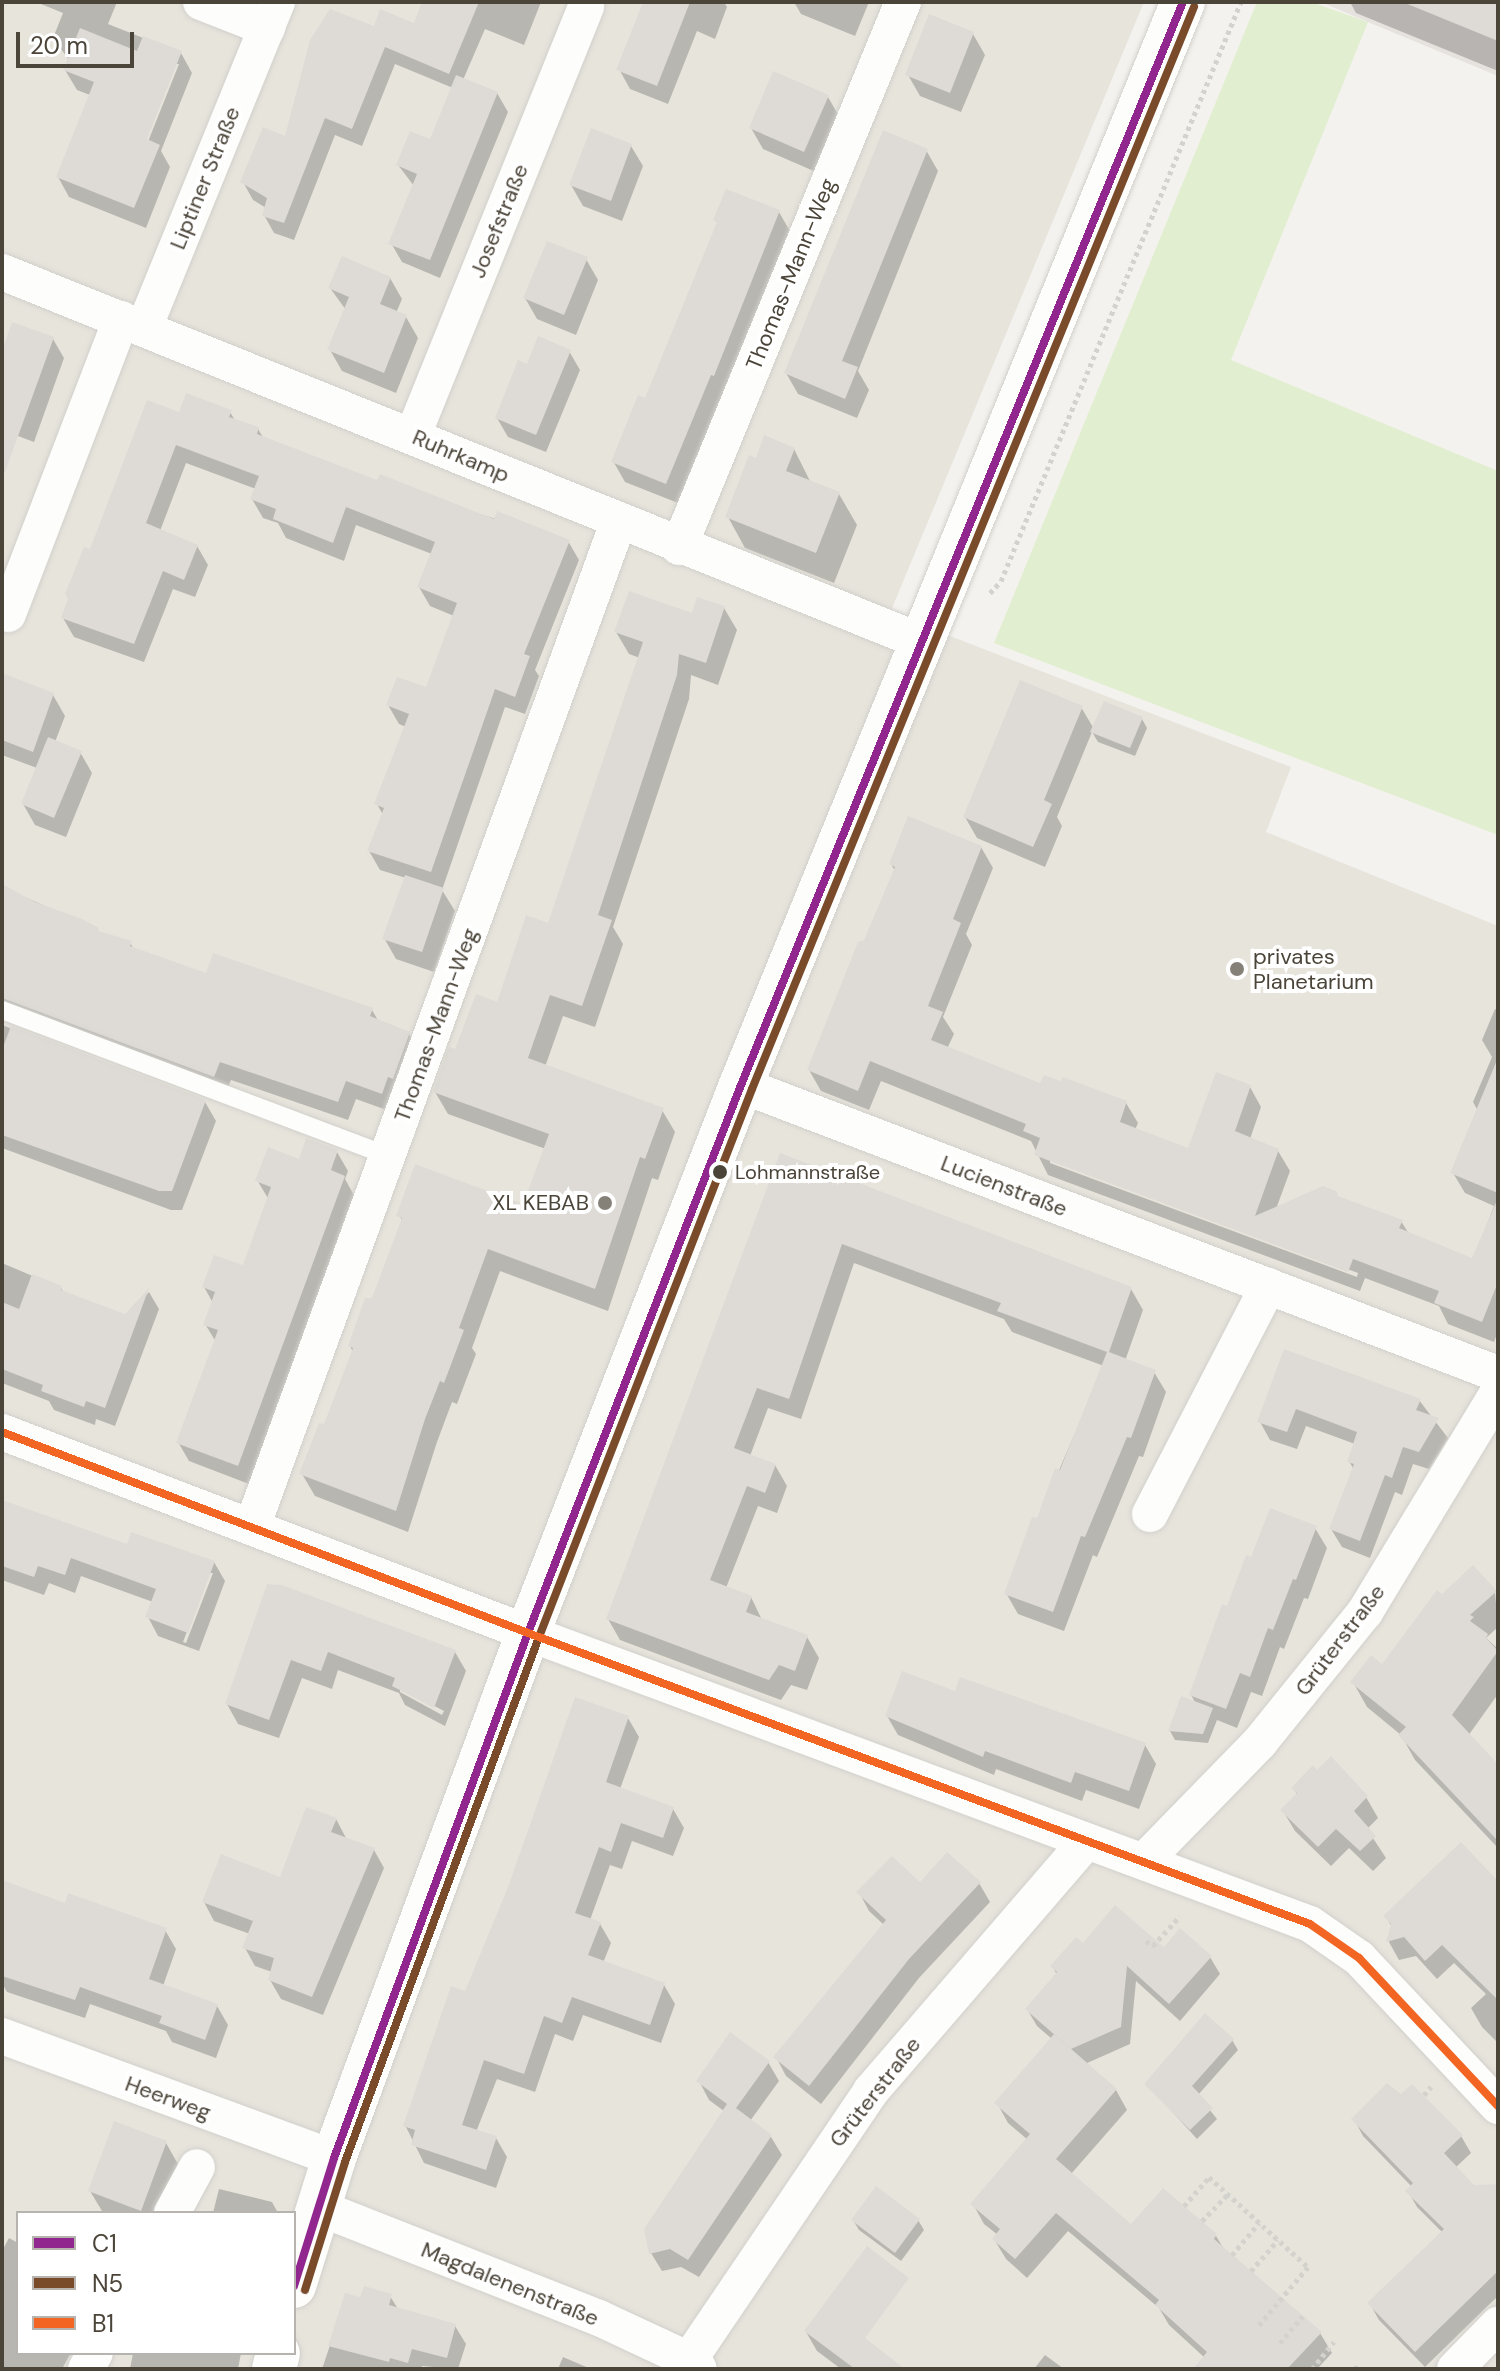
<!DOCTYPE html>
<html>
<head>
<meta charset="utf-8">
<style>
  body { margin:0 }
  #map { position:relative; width:1500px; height:2371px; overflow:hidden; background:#f4f2ee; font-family:"DM Sans",sans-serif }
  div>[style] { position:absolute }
  .residential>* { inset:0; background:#e7e4dc }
  .industrial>* { inset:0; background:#e6e2de }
  .green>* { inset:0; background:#e1eecf }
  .shadow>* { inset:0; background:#0003 }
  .building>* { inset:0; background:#dedbd6 }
  .path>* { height:5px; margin-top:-2.5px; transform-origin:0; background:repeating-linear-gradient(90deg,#d3d2cc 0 4px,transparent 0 8px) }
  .roads { filter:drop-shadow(0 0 2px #d2d0cb) drop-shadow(0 0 2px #d2d0cb) }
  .service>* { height:18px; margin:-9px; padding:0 9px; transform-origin:9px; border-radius:9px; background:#fdfdfc }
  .minor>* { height:36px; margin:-18px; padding:0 18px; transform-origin:18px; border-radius:18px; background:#fdfdfc }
  .tertiary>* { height:44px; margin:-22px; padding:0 22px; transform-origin:22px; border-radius:22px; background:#fdfdfc }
  .bus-1>* { height:8px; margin:-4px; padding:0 4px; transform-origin:4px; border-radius:4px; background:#91268f }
  .bus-2>* { height:8px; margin:-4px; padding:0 4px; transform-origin:4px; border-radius:4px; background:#7a4b2a }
  .bus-3>* { height:8px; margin:-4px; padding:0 4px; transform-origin:4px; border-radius:4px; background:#f26522 }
  .dots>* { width:22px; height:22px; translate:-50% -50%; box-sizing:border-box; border:4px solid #fff; border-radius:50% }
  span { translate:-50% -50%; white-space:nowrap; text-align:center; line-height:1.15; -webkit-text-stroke:8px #fff; paint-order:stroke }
  .bus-label { font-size:20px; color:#4b4439 }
  .left { translate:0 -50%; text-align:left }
  .street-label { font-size:22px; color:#4b4439 }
  .poi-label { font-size:22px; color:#4b4439 }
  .right { translate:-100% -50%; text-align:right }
  .frame { position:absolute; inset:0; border:4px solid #4b4439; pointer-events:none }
  .legend { position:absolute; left:16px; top:2211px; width:280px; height:144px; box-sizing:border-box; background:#fff; border:2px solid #b7b4b0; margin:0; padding:10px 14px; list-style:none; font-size:24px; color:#4b4439 }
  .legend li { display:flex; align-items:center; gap:16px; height:40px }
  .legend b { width:40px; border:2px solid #b7b4b0 }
  .scale { position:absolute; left:16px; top:32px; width:118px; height:36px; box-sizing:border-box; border:4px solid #4b4439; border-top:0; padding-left:10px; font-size:24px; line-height:28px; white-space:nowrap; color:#4b4439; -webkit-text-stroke:6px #fff; paint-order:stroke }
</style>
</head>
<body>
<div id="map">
  <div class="residential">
    <div style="clip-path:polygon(evenodd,2px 2px,1144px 2px,890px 613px,1291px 767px,1266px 832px,1498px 926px,1498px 2369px,2px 2369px,2px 2px,18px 2213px,294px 2213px,294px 2353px,18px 2353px,18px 2213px)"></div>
  </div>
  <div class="industrial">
    <div style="clip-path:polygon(1321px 2px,1498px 2px,1498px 76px,1368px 22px)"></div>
  </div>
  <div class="green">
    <div style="clip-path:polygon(1257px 2px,1311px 2px,1368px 22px,1231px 360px,1498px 471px,1498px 835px,994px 643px)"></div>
  </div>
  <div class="shadow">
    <div style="clip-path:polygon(evenodd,36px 2px,117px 2px,108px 24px,181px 53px,192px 73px,161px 151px,170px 167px,146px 228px,69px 197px,58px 177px,90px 95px,77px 90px,65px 70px,69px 60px,53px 38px,63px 13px,36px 2px,175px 64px,179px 64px,145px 149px,141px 148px,175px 64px)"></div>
    <div style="clip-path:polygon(424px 2px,541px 2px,524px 45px,485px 29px,463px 80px,497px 93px,508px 112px,440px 278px,402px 262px,391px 243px,414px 186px,398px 165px,431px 142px,453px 88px,395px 64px,362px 146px,335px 135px,294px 240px,274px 233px,264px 215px,266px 208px,253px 200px,243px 182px,287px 138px,375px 29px,415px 26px)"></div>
    <div style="clip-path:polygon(645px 2px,724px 2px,727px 7px,715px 39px,697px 31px,668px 104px,630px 89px,619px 69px)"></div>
    <div style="clip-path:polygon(794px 2px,869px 2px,855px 36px,801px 14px)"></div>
    <div style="clip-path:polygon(1350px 2px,1498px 2px,1498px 71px,1356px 13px)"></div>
    <div style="clip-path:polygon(973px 34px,985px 55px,961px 112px,920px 96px,908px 75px)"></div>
    <div style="clip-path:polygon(828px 97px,840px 118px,816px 172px,763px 149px,751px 128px)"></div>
    <div style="clip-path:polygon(631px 146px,643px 166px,622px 221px,583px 206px,571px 185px)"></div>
    <div style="clip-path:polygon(926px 150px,938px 171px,858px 371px,869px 390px,857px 418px,798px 394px,786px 373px)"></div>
    <div style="clip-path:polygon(779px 212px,791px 233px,678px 503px,625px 482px,613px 461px,646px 401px,718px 225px,716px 220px)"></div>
    <div style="clip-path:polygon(586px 259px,598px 280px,576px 335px,537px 319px,525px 298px)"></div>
    <div style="clip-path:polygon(390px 278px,402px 299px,396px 313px,406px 317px,418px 338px,396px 393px,342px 371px,330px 350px,346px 310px,330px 288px)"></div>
    <div style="clip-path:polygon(53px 339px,64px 358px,34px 442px,2px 430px,2px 355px)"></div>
    <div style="clip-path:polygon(569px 351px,580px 370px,546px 452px,508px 437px,497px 418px,528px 367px)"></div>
    <div style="clip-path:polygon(230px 412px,236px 422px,258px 429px,264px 439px,378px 483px,568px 541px,579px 560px,535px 670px,539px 676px,525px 714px,505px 707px,442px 890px,455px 911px,434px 972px,396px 959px,384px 938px,406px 878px,380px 870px,369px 851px,383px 815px,377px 804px,406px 727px,399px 724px,388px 705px,427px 690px,454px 616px,430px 606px,419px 587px,432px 554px,356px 525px,344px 561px,286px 538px,278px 523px,263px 518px,252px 499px,256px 489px,186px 463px,160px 531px,197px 546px,208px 565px,195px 597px,173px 589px,144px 662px,74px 637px,63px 618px,91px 552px,180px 414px)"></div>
    <div style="clip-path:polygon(794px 449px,811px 483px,839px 494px,857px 525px,834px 583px,745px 548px,728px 517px,757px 460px)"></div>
    <div style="clip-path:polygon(724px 608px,737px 630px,718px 685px,691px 675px,689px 699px,613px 927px,623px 944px,595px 1027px,563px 1016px,545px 1067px,662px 1110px,675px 1132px,658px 1180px,652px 1178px,608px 1311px,500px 1271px,472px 1348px,476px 1354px,457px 1404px,452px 1402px,437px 1442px,408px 1532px,315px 1496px,302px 1474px,326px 1427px,353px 1352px,350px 1346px,373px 1300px,403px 1222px,399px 1215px,525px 1207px,546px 1149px,448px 1114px,435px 1092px,456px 1051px,498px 1004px,549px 925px,640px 658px,629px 654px,616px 632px)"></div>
    <div style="clip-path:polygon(2px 675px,53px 695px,65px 716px,55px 742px,80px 752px,92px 773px,66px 837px,35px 825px,23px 804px,37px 768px,2px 755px)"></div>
    <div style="clip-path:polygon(1081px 707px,1094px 729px,1142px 719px,1147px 728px,1135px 756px,1098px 742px,1092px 732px,1057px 817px,1062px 826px,1045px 867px,977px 838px,965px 817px)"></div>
    <div style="clip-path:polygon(evenodd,981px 847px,993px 868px,966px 934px,972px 945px,943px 1017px,954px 1034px,947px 1049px,1042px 1086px,1126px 1103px,1138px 1123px,1135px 1130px,1189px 1151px,1250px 1087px,1261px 1107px,1250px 1139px,1278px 1151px,1290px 1171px,1276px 1209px,1337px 1198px,1401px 1221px,1409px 1234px,1473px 1260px,1494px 1206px,1465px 1193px,1453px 1173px,1478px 1111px,1473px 1102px,1492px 1057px,1482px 1040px,1495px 1009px,1498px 1010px,1498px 1331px,1494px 1342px,1448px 1324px,1439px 1306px,1365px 1278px,1360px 1291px,1048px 1175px,1031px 1141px,881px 1081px,869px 1110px,821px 1091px,809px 1070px,895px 871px,891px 864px,981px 847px,1050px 1159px,1358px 1273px,1357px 1277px,1050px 1163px,1050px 1159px)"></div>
    <div style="clip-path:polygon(2px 887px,97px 929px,100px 934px,130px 943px,134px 949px,207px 976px,372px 1010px,379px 1022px,409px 1034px,420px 1053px,392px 1112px,356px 1099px,348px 1120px,231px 1080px,225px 1095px,4px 1020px,2px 1025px,205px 1102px,216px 1121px,182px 1210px,171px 1210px,2px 1148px)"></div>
    <div style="clip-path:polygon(337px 1152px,348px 1171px,345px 1179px,355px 1197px,249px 1484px,189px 1461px,178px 1442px,216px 1342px,205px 1324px,213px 1303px,204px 1287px,244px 1268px,269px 1200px,257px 1180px,300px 1161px)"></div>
    <div style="clip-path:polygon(781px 1156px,1131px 1289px,1143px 1310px,1125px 1361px,1154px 1372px,1166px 1392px,1143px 1457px,1139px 1456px,1097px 1557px,1093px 1555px,1064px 1631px,1018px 1614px,1006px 1593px,1104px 1366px,1012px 1332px,1004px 1319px,854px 1263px,801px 1419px,768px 1408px,750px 1456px,775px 1465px,787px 1486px,777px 1513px,758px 1506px,726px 1588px,751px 1597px,762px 1620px,807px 1637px,819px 1658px,807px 1690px,791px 1685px,781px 1700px,620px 1640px,608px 1619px)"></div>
    <div style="clip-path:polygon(2px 1263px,61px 1288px,64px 1293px,125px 1317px,149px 1292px,159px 1309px,115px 1426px,96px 1419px,95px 1425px,54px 1410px,49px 1401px,2px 1383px)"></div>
    <div style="clip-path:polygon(1285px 1351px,1419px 1400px,1448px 1438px,1429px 1469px,1413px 1464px,1402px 1495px,1395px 1492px,1370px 1558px,1342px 1547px,1331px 1529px,1354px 1470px,1349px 1461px,1355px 1444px,1306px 1426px,1297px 1449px,1270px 1440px,1260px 1422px)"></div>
    <div style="clip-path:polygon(evenodd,2px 1501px,128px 1546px,214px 1562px,225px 1581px,199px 1651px,158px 1636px,148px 1617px,153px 1602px,81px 1576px,75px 1593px,49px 1583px,44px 1595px,2px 1580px,2px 1501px,209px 1573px,213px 1573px,186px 1643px,183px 1642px,209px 1573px)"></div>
    <div style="clip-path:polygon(1315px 1528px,1327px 1548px,1308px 1599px,1304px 1598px,1284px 1649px,1280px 1647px,1262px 1696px,1251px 1692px,1237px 1728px,1217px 1720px,1208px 1743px,1175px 1740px,1170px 1731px,1196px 1704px,1191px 1695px,1253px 1560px)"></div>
    <div style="clip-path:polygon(evenodd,269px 1586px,455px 1652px,466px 1671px,445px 1726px,405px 1705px,399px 1693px,338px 1670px,332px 1689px,302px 1678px,279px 1738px,238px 1724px,227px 1704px,269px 1586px,400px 1688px,444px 1711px,442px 1715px,400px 1692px,400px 1688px)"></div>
    <div style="clip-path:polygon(1495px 1592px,1498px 1627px,1486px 1638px,1498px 1649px,1498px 1694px,1468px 1736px,1498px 1771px,1498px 1848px,1415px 1760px,1401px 1735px,1367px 1707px,1353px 1682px,1382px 1667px,1442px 1597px)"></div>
    <div style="clip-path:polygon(956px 1694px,1145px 1745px,1156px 1764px,1139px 1809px,1086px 1790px,1082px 1801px,996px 1769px,994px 1775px,898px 1735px,887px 1716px)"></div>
    <div style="clip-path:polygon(628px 1718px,639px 1737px,620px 1789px,673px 1809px,684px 1828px,673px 1856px,632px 1841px,622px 1869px,610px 1865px,590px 1920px,600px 1924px,611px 1943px,603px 1963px,664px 1985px,675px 2004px,661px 2043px,583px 2015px,573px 2041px,555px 2034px,535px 2092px,497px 2079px,476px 2132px,496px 2138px,507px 2157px,496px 2188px,424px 2163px,405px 2125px,466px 1994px)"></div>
    <div style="clip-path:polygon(1294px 1788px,1366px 1797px,1378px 1818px,1367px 1829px,1386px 1858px,1373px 1871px,1349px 1848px,1331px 1866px,1295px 1831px,1283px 1811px,1297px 1795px)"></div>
    <div style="clip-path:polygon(336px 1819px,346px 1838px,374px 1850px,384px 1868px,323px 2015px,281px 1999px,270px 1980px,272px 1972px,255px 1966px,245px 1948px,250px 1934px,214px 1921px,204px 1902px,281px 1880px)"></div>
    <div style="clip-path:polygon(2px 1882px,66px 1906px,165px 1930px,176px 1949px,163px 1986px,217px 2006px,228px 2025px,216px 2058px,172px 2042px,166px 2031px,90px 2004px,85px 2018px,7px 1992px,2px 1983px)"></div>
    <div style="clip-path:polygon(979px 1883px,990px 1902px,919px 1978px,821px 2104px,786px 2076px,776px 2057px,884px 1925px,869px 1911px,859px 1892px,920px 1885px)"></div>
    <div style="clip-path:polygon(1498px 1884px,1498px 2043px,1482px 2027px,1471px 2008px,1486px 1994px,1454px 1963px,1437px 1979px,1416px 1956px,1399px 1960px,1389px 1942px,1392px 1927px,1386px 1917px)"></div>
    <div style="clip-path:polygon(1083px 1945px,1164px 1950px,1210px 1957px,1220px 1974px,1180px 2021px,1136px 1981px,1130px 2044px,1085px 2064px,1116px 2090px,1127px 2110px,1071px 2174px,1132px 2227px,1216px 2236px,1225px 2251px,1320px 2333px,1332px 2353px,1317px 2369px,1195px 2369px,1205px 2358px,1169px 2325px,1159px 2308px,1068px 2231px,1027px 2278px,1006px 2259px,994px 2239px,998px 2235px,984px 2224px,973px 2204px,1028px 2140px,1008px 2123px,997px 2103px,1052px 2039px,1037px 2026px,1027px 2009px,1057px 1975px,1053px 1967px)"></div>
    <div style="clip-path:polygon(1232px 2040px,1238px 2050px,1198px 2095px,1217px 2119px,1197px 2139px,1147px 2084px)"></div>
    <div style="clip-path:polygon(768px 2062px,779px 2081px,750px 2121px,771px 2137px,782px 2155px,699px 2277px,681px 2267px,662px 2271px,651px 2253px,724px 2111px,709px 2100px,699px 2081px)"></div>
    <div style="clip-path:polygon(1354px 2119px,1461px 2136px,1471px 2153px,1455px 2168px,1473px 2187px,1498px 2186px,1498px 2296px,1425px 2367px,1379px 2320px,1370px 2304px,1442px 2232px,1417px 2207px,1408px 2191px,1412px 2187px,1363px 2136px)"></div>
    <div style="clip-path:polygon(166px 2143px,178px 2164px,160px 2213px,102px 2211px,90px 2191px)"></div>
    <div style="clip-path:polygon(219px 2189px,272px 2202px,278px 2213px,213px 2213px)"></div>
    <div style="clip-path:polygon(853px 2220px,918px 2220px,924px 2230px,901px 2261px,859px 2230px)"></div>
    <div style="clip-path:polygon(9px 2238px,18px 2243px,18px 2353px,71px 2353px,62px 2369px,2px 2369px,2px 2251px)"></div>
    <div style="clip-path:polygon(347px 2295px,362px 2300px,390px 2296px,398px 2309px,455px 2326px,466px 2344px,458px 2369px,422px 2366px,421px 2369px,322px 2369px)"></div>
    <div style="clip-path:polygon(806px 2332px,899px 2369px,841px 2369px,817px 2351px)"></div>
    <div style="clip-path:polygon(133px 2353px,241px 2353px,238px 2369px,130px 2369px)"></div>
    <div style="clip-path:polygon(1045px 2355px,1064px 2369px,1034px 2369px)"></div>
    <div style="clip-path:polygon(563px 2357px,591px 2369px,558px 2369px)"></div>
  </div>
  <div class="building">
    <div style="clip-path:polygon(422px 2px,479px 2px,449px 74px,385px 47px,352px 129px,325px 118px,284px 223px,262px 216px,267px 198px,240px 182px,263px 127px,285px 136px,310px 40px,330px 9px,374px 26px,380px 9px,414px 23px)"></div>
    <div style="clip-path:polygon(643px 2px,690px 2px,657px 86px,616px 70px)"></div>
    <div style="clip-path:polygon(1405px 2px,1498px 2px,1498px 41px,1405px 3px)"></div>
    <div style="clip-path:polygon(929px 14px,974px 32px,950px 93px,905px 75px)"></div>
    <div style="clip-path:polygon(80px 28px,137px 51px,143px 36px,182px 51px,147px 139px,160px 145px,134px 208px,56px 177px,94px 82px,63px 70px)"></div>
    <div style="clip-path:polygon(773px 71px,829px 95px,804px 152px,749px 128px)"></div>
    <div style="clip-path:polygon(456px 75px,498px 92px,430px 260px,388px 244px,417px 174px,396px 165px,410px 131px,430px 139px)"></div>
    <div style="clip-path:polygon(591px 128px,632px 144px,611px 201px,569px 185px)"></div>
    <div style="clip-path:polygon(883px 130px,928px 149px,842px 361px,858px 367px,845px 399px,784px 373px)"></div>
    <div style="clip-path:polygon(726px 189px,780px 210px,714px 376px,711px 375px,666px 484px,611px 462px,638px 395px,645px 398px,717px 222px,713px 220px)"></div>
    <div style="clip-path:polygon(547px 241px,588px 257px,564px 315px,523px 298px)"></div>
    <div style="clip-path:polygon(342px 256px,391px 277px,380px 304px,407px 315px,384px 373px,327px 350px,349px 297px,328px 288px)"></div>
    <div style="clip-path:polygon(12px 322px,54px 337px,5px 472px,2px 472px,2px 351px)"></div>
    <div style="clip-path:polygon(538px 336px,571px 350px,536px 435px,495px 418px,518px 360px,527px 364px)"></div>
    <div style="clip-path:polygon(186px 393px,232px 410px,229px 417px,259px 427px,257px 434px,377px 480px,380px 474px,494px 519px,497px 511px,570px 540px,524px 654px,530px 656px,515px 697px,495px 689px,431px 872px,367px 851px,384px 808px,374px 804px,409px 714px,386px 705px,397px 677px,426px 687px,457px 603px,417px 587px,435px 542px,346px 507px,333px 543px,273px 519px,276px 509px,250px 499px,259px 476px,176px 445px,146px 523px,198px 545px,184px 580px,163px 571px,134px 644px,61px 618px,68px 599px,65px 594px,84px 547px,90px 549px,147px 400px,179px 412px)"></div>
    <div style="clip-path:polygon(764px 435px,795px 448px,786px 471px,840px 492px,816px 553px,725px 517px,749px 455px,756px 458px)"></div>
    <div style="clip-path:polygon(629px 591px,692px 613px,697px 597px,725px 606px,706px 663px,679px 654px,677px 675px,598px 915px,612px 920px,582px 1006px,550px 995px,528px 1058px,664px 1108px,645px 1159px,640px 1157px,595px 1289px,488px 1249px,459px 1328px,464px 1330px,444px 1383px,440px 1381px,425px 1419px,396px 1511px,299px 1474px,319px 1423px,324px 1424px,353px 1348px,348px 1346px,365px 1298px,372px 1298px,402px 1218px,396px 1216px,415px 1164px,523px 1204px,538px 1164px,549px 1134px,433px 1092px,449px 1047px,455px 1049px,476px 994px,497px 1002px,526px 915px,548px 923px,643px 642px,614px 632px)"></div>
    <div style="clip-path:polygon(2px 673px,54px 693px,33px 752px,2px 740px)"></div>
    <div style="clip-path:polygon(1020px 680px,1083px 706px,1044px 800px,1052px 804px,1033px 847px,963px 817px)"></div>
    <div style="clip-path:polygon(1104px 701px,1143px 717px,1130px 748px,1090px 732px)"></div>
    <div style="clip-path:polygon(48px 737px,82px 751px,54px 818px,21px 804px)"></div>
    <div style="clip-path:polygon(908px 816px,982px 846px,953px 919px,961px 923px,928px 1006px,943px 1012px,931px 1040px,1040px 1083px,1044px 1075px,1061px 1081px,1063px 1077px,1127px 1101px,1120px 1122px,1188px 1148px,1216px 1072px,1251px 1085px,1235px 1131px,1279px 1149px,1255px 1216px,1323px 1186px,1336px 1191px,1338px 1196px,1403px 1220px,1399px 1228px,1472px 1258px,1498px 1198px,1498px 1282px,1482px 1322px,1434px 1303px,1439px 1291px,1353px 1259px,1348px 1272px,1034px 1155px,1040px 1138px,1023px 1131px,1026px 1124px,870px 1061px,858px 1091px,807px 1070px,858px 942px,864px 940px,895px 867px,889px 864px)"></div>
    <div style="clip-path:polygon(405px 875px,444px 888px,422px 952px,382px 939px)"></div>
    <div style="clip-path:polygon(2px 884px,35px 902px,82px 919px,99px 928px,98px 931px,132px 941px,130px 946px,206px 973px,213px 953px,373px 1008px,370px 1016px,410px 1032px,393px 1079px,388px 1077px,382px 1094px,346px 1081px,338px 1102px,220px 1062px,214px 1077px,2px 998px)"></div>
    <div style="clip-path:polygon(11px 1026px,206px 1100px,172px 1191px,159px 1191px,2px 1135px,2px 1050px)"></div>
    <div style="clip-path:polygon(1497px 1060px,1498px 1060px,1498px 1193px,1450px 1173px)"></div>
    <div style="clip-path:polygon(306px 1138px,338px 1150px,331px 1170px,345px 1176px,238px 1466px,176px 1443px,218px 1330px,203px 1325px,215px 1292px,202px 1287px,214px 1255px,243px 1265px,271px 1187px,255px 1181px,268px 1147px,299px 1159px)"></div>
    <div style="clip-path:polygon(780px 1153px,1132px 1287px,1109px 1352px,1156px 1370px,1131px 1438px,1127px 1437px,1085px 1537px,1081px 1536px,1053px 1612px,1004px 1594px,1032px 1517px,1037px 1518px,1055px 1468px,1060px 1470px,1107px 1352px,997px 1311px,1001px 1303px,842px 1244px,789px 1399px,757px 1388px,734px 1448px,776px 1464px,765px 1493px,747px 1486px,710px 1580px,752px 1596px,746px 1612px,808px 1635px,795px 1671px,779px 1665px,769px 1680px,606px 1619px)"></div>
    <div style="clip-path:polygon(32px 1274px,62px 1286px,61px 1290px,125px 1314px,149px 1288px,105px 1408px,86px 1401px,84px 1407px,41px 1391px,43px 1385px,2px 1369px,2px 1302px,19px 1309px)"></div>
    <div style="clip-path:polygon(1284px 1349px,1421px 1399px,1416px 1410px,1439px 1418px,1419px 1452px,1403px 1447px,1392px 1478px,1385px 1475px,1360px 1541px,1329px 1529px,1354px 1464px,1347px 1462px,1357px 1432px,1296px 1409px,1287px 1432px,1257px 1422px)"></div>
    <div style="clip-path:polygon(2px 1500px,127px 1544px,131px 1532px,215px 1561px,188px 1633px,145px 1617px,156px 1589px,71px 1558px,65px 1575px,38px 1566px,34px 1577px,2px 1566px)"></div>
    <div style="clip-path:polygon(1270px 1508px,1317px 1526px,1296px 1580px,1293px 1579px,1273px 1630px,1268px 1628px,1250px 1677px,1240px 1673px,1226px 1709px,1189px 1695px,1222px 1604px,1227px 1606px,1246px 1555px,1251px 1557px)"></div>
    <div style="clip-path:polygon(1473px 1565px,1497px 1591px,1470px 1615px,1474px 1617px,1470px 1621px,1488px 1634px,1486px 1638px,1498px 1651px,1452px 1715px,1498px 1764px,1498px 1841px,1398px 1735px,1406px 1727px,1350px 1682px,1371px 1655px,1382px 1664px,1437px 1590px,1442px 1594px)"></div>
    <div style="clip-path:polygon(267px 1584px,282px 1585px,456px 1650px,434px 1708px,392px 1686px,395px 1678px,328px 1652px,321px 1671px,291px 1660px,269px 1720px,225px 1704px)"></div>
    <div style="clip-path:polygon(902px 1671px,955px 1691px,960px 1677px,1146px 1743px,1129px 1791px,1075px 1772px,1071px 1783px,985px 1751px,983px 1757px,885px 1716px)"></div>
    <div style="clip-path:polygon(1181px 1696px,1213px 1708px,1203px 1734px,1168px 1731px)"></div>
    <div style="clip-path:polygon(575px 1697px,629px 1716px,606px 1782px,674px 1807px,663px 1838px,621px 1823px,611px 1852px,599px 1847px,575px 1913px,601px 1922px,588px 1955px,665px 1983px,650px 2025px,572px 1997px,562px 2023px,544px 2016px,524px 2074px,484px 2060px,462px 2125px,497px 2136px,486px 2170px,411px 2145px,415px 2130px,403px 2126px,451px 1986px,465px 1991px,508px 1887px)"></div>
    <div style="clip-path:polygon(1331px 1756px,1368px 1796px,1354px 1811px,1376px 1836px,1360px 1851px,1336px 1829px,1318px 1847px,1280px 1810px,1297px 1793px,1291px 1788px,1313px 1765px,1317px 1770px)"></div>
    <div style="clip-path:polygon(306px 1807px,337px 1818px,331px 1832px,375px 1848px,312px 1997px,268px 1980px,274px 1958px,242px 1948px,253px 1921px,202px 1902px,221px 1854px,280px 1877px)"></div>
    <div style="clip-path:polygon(1461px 1842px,1498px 1881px,1498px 2000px,1442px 1945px,1425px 1961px,1404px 1937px,1386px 1942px,1391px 1924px,1383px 1916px)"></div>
    <div style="clip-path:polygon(947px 1852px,981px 1882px,909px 1959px,809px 2086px,773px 2057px,886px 1920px,856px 1892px,892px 1856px,920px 1882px)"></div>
    <div style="clip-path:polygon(2px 1880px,65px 1903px,68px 1893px,167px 1928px,149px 1979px,218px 2004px,205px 2040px,159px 2023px,162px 2016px,80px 1987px,75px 2000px,2px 1976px)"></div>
    <div style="clip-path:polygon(1115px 1905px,1164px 1947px,1180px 1928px,1212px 1956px,1169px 2004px,1127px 1966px,1121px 2027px,1071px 2049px,1025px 2009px,1057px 1972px,1050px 1966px,1076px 1937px,1083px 1943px)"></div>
    <div style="clip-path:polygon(1205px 2013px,1234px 2039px,1192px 2086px,1213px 2108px,1190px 2130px,1144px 2084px)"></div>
    <div style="clip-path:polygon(730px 2032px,770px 2061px,736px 2108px,772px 2135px,688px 2260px,670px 2249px,649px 2254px,644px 2229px,727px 2104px,696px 2081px)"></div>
    <div style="clip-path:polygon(1054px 2034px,1117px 2089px,1056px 2159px,1131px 2224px,1163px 2188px,1217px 2234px,1214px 2239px,1322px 2332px,1287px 2369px,1193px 2369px,1207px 2352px,1155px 2305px,1159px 2300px,1056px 2213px,1015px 2259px,992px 2239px,1000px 2229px,970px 2204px,1030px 2134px,994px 2103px)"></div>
    <div style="clip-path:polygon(1387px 2083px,1401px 2094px,1412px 2084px,1463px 2135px,1444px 2153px,1474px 2185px,1498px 2184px,1498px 2271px,1415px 2352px,1367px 2303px,1444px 2229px,1405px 2191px,1413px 2183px,1351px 2119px)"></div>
    <div style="clip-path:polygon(114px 2121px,167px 2141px,141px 2211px,88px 2191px)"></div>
    <div style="clip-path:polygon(876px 2186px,920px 2219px,895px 2253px,851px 2220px)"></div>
    <div style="clip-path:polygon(867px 2246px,909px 2278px,865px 2338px,905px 2369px,855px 2369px,804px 2331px)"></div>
    <div style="clip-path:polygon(364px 2286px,392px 2294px,389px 2305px,456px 2324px,447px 2358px,412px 2349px,408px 2363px,390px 2358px,389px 2362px,328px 2346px,345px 2293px,360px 2297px)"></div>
  </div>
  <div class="path">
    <div style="left:990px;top:593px;width:16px;rotate:-47deg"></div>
    <div style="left:1001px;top:581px;width:627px;rotate:-67.49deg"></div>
    <div style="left:1146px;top:1941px;width:9px;rotate:36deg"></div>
    <div style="left:1153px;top:1946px;width:40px;rotate:-48deg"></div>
    <div style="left:1424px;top:2095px;width:11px;rotate:-49deg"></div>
    <div style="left:1184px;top:2206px;width:38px;rotate:-49deg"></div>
    <div style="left:1209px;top:2177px;width:134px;rotate:42.3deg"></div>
    <div style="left:1308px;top:2267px;width:76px;rotate:130.2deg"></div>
    <div style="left:1202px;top:2221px;width:37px;rotate:-46deg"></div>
    <div style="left:1232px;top:2255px;width:42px;rotate:-49.8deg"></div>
    <div style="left:1251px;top:2271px;width:41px;rotate:-48.9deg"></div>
    <div style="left:1280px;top:2343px;width:35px;rotate:-50deg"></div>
    <div style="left:1312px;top:2369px;width:35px;rotate:-51deg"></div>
    <div style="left:1355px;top:2369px;width:6px;rotate:-51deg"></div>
  </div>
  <div class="roads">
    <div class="service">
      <div style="left:2px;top:1010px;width:413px;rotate:20.7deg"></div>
    </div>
    <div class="minor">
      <div style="left:201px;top:2px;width:71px;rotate:21.5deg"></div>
      <div style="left:2px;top:272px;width:989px;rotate:21.9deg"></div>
      <div style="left:144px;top:328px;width:352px;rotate:-67.8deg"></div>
      <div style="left:413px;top:435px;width:462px;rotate:-68deg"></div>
      <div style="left:679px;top:547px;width:589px;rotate:-67.66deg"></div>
      <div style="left:8px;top:614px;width:316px;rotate:-69deg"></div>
      <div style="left:741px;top:1085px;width:810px;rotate:20.9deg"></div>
      <div style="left:2px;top:1432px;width:563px;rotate:20.91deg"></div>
      <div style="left:528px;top:1633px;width:834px;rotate:20.41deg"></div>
      <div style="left:1310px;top:1924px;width:60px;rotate:34.8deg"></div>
      <div style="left:1359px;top:1958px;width:203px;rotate:46.8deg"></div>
      <div style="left:1150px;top:1514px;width:257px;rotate:-62.6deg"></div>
      <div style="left:252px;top:1527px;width:1069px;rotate:-69.97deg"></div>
      <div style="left:1145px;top:1860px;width:165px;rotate:-45.7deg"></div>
      <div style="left:1260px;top:1742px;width:167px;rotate:-51.1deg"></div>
      <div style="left:1365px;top:1612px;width:257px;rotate:-58.8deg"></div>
      <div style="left:2px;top:2036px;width:354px;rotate:20.2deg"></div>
      <div style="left:317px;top:2207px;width:303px;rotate:21.5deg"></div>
      <div style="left:599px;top:2318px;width:99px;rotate:25deg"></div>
      <div style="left:689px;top:2360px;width:13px;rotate:42deg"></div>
      <div style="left:172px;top:2213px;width:52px;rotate:-61.5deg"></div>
      <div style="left:689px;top:2360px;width:325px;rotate:-55.9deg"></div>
      <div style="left:871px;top:2091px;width:329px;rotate:-49.2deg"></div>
      <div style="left:86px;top:2369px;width:18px;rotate:-61deg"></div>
      <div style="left:1455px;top:2369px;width:62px;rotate:-45.7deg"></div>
    </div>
    <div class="tertiary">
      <div style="left:294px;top:2286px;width:134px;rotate:-72.6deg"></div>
      <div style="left:334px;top:2158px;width:560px;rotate:-69.72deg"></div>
      <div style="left:528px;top:1633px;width:588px;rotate:-68.76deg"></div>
      <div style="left:741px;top:1085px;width:1170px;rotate:-67.8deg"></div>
      <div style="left:274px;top:2369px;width:16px;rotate:-76deg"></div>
    </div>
  </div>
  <div class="bus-1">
    <div style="left:294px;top:2286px;width:134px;rotate:-72.6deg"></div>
    <div style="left:334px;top:2158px;width:560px;rotate:-69.72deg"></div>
    <div style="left:528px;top:1633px;width:588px;rotate:-68.76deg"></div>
    <div style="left:741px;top:1085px;width:1170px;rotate:-67.8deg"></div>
  </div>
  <div class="bus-2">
    <div style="left:305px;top:2290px;width:134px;rotate:-72.6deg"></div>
    <div style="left:345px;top:2162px;width:560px;rotate:-69.72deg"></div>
    <div style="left:539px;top:1637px;width:588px;rotate:-68.76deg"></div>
    <div style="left:752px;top:1089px;width:1169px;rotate:-67.78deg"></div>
  </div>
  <div class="bus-3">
    <div style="left:2px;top:1432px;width:563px;rotate:20.91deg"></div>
    <div style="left:528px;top:1633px;width:834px;rotate:20.41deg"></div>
    <div style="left:1310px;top:1924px;width:60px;rotate:34.8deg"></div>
    <div style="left:1359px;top:1958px;width:203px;rotate:46.8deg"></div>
  </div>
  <div class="dots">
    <div style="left:1237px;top:969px;background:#868178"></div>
    <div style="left:720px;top:1172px;background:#4b4439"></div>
    <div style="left:605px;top:1203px;background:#868178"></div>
  </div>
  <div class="bus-label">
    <span class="left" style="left:735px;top:1172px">Lohmannstraße</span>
  </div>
  <div class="street-label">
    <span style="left:205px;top:178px;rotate:-68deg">Liptiner Straße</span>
    <span style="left:499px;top:221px;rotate:-68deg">Josefstraße</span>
    <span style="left:791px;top:274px;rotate:-68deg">Thomas-Mann-Weg</span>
    <span style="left:461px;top:456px;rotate:23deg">Ruhrkamp</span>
    <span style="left:436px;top:1025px;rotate:-70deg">Thomas-Mann-Weg</span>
    <span style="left:1004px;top:1186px;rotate:21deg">Lucienstraße</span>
    <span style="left:1340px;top:1640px;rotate:-53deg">Grüterstraße</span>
    <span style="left:875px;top:2092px;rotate:-52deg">Grüterstraße</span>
    <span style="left:168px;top:2098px;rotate:20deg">Heerweg</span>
    <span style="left:510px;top:2284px;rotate:22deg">Magdalenenstraße</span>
  </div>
  <div class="poi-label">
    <span class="left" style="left:1253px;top:969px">privates<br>Planetarium</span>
    <span class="right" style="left:589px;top:1203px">XL KEBAB</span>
  </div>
  <div class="frame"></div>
  <ul class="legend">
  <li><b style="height:10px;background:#91268f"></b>C1</li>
  <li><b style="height:10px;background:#7a4b2a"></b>N5</li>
  <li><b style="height:10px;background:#f26522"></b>B1</li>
  </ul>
  <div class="scale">20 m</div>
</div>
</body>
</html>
